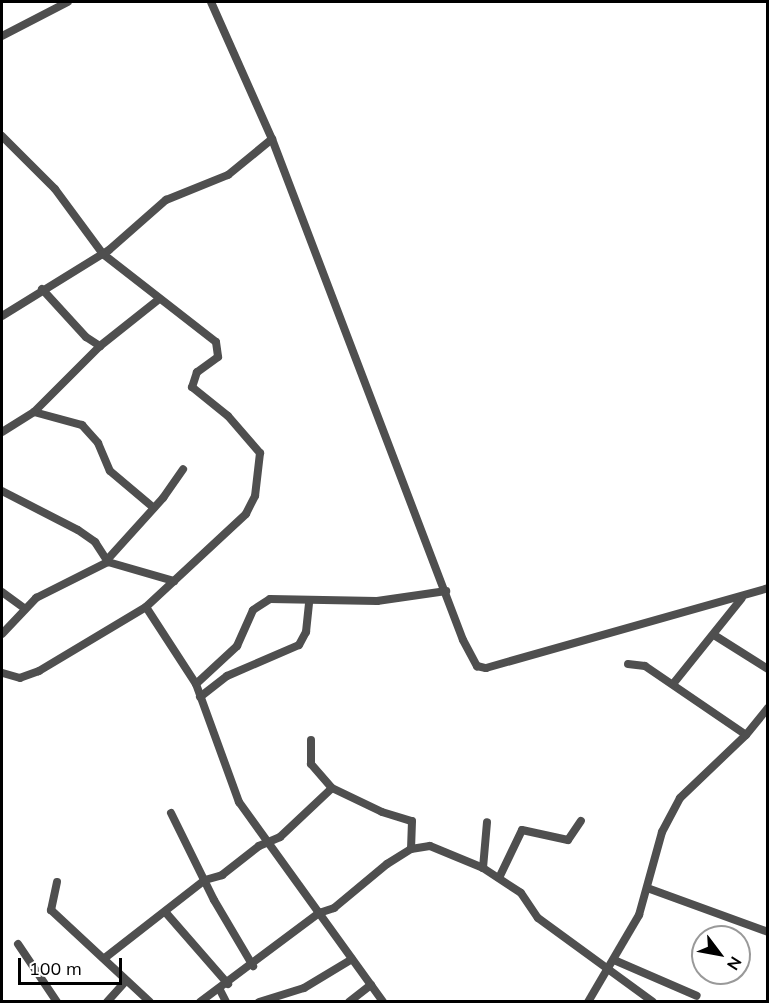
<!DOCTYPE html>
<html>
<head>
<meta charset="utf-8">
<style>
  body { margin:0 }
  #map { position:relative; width:769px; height:1003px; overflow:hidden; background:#fff; font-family:Mulish,sans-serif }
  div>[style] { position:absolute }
  .minor>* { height:8px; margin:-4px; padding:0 4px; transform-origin:4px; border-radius:4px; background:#4f4f4f }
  span { translate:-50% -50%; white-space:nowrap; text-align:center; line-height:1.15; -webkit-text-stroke:6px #fff; paint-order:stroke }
  .frame { position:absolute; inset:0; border:3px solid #000; pointer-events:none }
  .north { position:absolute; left:691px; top:925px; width:60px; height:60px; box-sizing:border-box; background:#fff; border:2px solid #999; border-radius:50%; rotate:122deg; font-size:16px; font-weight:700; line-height:24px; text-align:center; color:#000 }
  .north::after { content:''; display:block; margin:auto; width:21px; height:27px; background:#000; clip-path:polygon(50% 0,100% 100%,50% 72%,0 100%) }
  .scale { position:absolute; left:18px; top:958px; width:104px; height:27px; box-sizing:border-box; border:3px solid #000; border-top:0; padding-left:8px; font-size:18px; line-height:21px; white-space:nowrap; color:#000; -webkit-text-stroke:4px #fff; paint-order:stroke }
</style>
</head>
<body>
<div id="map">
  <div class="minor">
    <div style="left:211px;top:2px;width:150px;rotate:66deg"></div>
    <div style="left:272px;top:139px;width:536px;rotate:69.13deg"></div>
    <div style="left:463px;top:640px;width:30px;rotate:62deg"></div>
    <div style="left:477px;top:666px;width:9px;rotate:13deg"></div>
    <div style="left:486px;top:668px;width:293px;rotate:-15.8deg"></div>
    <div style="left:2px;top:36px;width:74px;rotate:-27.3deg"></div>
    <div style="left:2px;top:136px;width:75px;rotate:45deg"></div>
    <div style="left:55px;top:189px;width:81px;rotate:53.6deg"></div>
    <div style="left:103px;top:254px;width:143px;rotate:37.9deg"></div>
    <div style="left:216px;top:342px;width:15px;rotate:82deg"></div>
    <div style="left:218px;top:357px;width:26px;rotate:144deg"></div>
    <div style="left:197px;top:372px;width:16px;rotate:108deg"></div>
    <div style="left:192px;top:387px;width:46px;rotate:38.9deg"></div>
    <div style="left:228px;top:416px;width:49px;rotate:49.1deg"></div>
    <div style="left:260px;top:453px;width:43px;rotate:96.6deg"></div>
    <div style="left:255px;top:496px;width:20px;rotate:117deg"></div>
    <div style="left:246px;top:514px;width:137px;rotate:137.1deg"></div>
    <div style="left:146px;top:607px;width:125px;rotate:149.1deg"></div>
    <div style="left:39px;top:671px;width:20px;rotate:160deg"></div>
    <div style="left:20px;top:678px;width:19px;rotate:-164deg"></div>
    <div style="left:42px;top:289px;width:65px;rotate:47.5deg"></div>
    <div style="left:86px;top:337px;width:17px;rotate:33deg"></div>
    <div style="left:2px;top:316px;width:126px;rotate:-31.7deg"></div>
    <div style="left:109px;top:250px;width:76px;rotate:-41.3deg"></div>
    <div style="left:166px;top:200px;width:67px;rotate:-22deg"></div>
    <div style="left:228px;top:175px;width:57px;rotate:-39.3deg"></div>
    <div style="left:34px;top:412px;width:50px;rotate:15.2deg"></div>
    <div style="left:82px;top:425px;width:24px;rotate:48deg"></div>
    <div style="left:98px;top:443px;width:30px;rotate:67deg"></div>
    <div style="left:110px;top:471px;width:57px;rotate:40.1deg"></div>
    <div style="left:2px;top:432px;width:38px;rotate:-32deg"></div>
    <div style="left:34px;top:412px;width:93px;rotate:-45deg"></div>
    <div style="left:100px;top:346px;width:75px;rotate:-38.5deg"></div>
    <div style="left:2px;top:491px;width:85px;rotate:27.2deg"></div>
    <div style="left:78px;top:530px;width:21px;rotate:35deg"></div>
    <div style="left:95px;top:542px;width:24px;rotate:57deg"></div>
    <div style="left:107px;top:560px;width:84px;rotate:-47.9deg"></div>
    <div style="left:163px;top:498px;width:35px;rotate:-55deg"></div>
    <div style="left:2px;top:592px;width:27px;rotate:36deg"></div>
    <div style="left:146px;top:607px;width:92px;rotate:57deg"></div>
    <div style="left:196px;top:684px;width:126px;rotate:70deg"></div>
    <div style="left:239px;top:802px;width:246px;rotate:54.2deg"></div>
    <div style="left:2px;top:634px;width:50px;rotate:-46.6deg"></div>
    <div style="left:36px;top:598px;width:80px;rotate:-26.6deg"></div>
    <div style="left:108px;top:562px;width:69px;rotate:16.1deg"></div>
    <div style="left:714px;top:635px;width:64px;rotate:32.2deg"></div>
    <div style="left:628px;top:664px;width:17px;rotate:7deg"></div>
    <div style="left:645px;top:666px;width:122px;rotate:34.3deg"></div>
    <div style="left:196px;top:684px;width:56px;rotate:-42.8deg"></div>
    <div style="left:237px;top:646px;width:39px;rotate:-66deg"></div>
    <div style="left:253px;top:610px;width:20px;rotate:-33deg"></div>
    <div style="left:270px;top:599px;width:107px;rotate:1.1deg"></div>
    <div style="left:377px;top:601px;width:70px;rotate:-8.2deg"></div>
    <div style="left:673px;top:684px;width:110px;rotate:-51.3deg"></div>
    <div style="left:200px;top:697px;width:34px;rotate:-38deg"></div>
    <div style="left:227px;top:676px;width:78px;rotate:-23.3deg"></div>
    <div style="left:299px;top:645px;width:15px;rotate:-62deg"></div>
    <div style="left:306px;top:632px;width:29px;rotate:-84deg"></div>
    <div style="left:311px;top:740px;width:24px;rotate:90deg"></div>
    <div style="left:311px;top:764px;width:32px;rotate:49deg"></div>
    <div style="left:332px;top:788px;width:55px;rotate:25.6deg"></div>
    <div style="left:382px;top:812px;width:31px;rotate:17deg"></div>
    <div style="left:412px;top:821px;width:28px;rotate:92deg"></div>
    <div style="left:171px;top:813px;width:97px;rotate:63.7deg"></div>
    <div style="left:214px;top:900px;width:77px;rotate:59.4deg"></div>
    <div style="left:483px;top:868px;width:46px;rotate:-85deg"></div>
    <div style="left:499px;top:878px;width:53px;rotate:-64.4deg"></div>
    <div style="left:522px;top:830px;width:47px;rotate:12.3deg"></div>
    <div style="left:568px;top:840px;width:23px;rotate:-56deg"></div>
    <div style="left:57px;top:882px;width:29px;rotate:102deg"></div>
    <div style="left:51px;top:910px;width:135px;rotate:42.9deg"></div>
    <div style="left:650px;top:889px;width:126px;rotate:20deg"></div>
    <div style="left:167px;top:914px;width:93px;rotate:48.9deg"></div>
    <div style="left:18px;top:944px;width:70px;rotate:56.1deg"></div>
    <div style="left:106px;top:957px;width:125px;rotate:-37.9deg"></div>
    <div style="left:205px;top:880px;width:18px;rotate:-16deg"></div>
    <div style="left:222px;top:875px;width:47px;rotate:-38.1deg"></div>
    <div style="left:259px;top:846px;width:23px;rotate:-23deg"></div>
    <div style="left:280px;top:837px;width:71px;rotate:-43.3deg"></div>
    <div style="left:614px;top:960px;width:90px;rotate:23.4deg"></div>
    <div style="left:220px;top:990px;width:13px;rotate:63deg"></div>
    <div style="left:107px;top:1002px;width:28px;rotate:-48deg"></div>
    <div style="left:200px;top:1002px;width:149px;rotate:-36.8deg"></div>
    <div style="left:319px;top:913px;width:16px;rotate:-18deg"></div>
    <div style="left:334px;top:908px;width:69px;rotate:-39.7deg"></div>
    <div style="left:387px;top:864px;width:28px;rotate:-32deg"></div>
    <div style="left:411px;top:849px;width:19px;rotate:-9deg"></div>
    <div style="left:430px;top:846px;width:57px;rotate:22.5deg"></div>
    <div style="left:483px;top:868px;width:45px;rotate:33.3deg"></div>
    <div style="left:521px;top:893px;width:30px;rotate:56deg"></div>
    <div style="left:538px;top:918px;width:142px;rotate:36.1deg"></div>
    <div style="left:259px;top:1002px;width:47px;rotate:-17.3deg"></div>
    <div style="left:304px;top:988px;width:56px;rotate:-31.1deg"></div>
    <div style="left:349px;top:1002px;width:28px;rotate:-38deg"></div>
    <div style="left:588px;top:1002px;width:101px;rotate:-59.6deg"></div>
    <div style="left:639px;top:915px;width:86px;rotate:-74.5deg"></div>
    <div style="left:662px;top:832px;width:38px;rotate:-62deg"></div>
    <div style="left:680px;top:798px;width:91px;rotate:-43.7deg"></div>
    <div style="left:746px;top:735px;width:35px;rotate:-51deg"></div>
  </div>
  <div class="frame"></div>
  <div class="north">N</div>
  <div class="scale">100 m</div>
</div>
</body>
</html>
